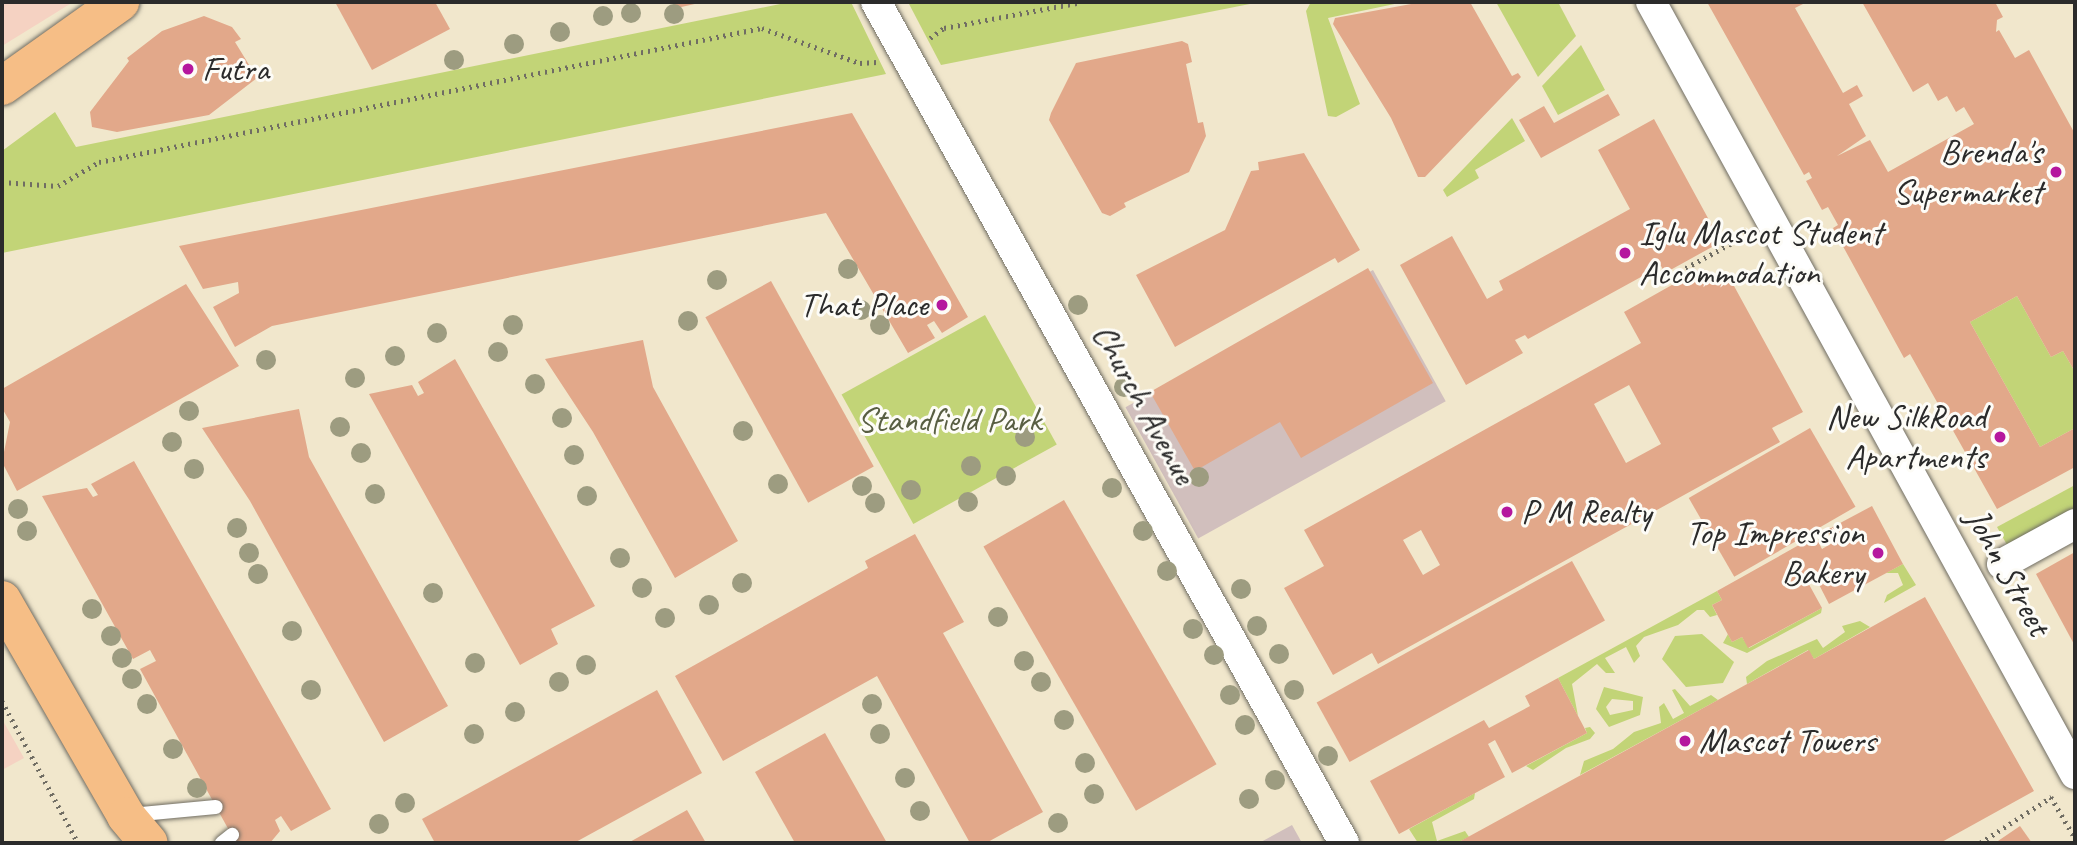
<!DOCTYPE html>
<html>
<head>
<meta charset="utf-8">
<style>
	body { margin:0 }
	#map { position:relative; width:2077px; height:845px; overflow:hidden; background:#f1e7cc; font-family:Caveat,sans-serif }
	div>[style] { position:absolute }
	[style*='--x'] { left:calc(var(--x)*1px); top:calc(var(--y)*1px); width:calc(var(--w)*1px); rotate:calc(var(--a)*1deg) }
	.built>* { inset:0; background:#f5d2c2 }
	.industrial>* { inset:0; background:#d1bfbd; transform-origin:0 0 }
	.green>* { inset:0; background:#c2d477; transform-origin:0 0 }
	.building>* { inset:0; background:#e2a88a; transform-origin:0 0 }
	.path>* { height:4.5px; margin-top:-2.25px; transform-origin:0; background:repeating-linear-gradient(90deg,#706d63 0 2px,transparent 0 7px) }
	.roads { filter:drop-shadow(0 0 2px #706d63) drop-shadow(0 0 2px #706d63) }
	.lane>* { height:14px; margin:-7px; padding:0 7px; transform-origin:7px; border-radius:7px; background:#fff }
	.street>* { height:30px; margin:-15px; padding:0 15px; transform-origin:15px; border-radius:15px; background:#fff }
	.primary>* { height:38px; margin:-19px; padding:0 19px; transform-origin:19px; border-radius:19px; background:#f6be86 }
	.trees>* { width:20px; height:20px; margin:-10px; border-radius:50%; background:#9d9c80 }
	.dots>* { width:19px; height:19px; translate:-50% -50%; box-sizing:border-box; border:4px solid #fdfcf7; border-radius:50% }
	span { translate:-50% -50%; white-space:nowrap; text-align:center; line-height:1.15; -webkit-text-stroke:6px #fdfcf7; paint-order:stroke }
	.poi-label { font-size:35px; color:#2b2b2b }
	.left { translate:0 -50%; text-align:left }
	.right { translate:-100% -50%; text-align:right }
	.street-label { font-size:35px; color:#2b2b2b }
	.park-label { font-size:35px; color:#585e42 }
	.frame { position:absolute; inset:0; border:4px solid #2b2b2b; pointer-events:none }
</style>
</head>
<body>
<div id="map">
	<div class="built">
		<div style="clip-path:polygon(2px 2px,69px 2px,70px 4px,2px 46px)"></div>
		<div style="clip-path:polygon(2px 719px,24px 758px,2px 770px)"></div>
	</div>
	<div class="industrial">
		<div style="left:1373px;top:270px;width:150px;height:283px;rotate:61deg"></div>
		<div style="clip-path:polygon(1292px 825px,1302px 843px,1259px 843px)"></div>
	</div>
	<div class="green">
		<div style="clip-path:polygon(790px 2px,851px 2px,886px 74px,2px 253px,2px 151px,55px 112px,76px 147px)"></div>
		<div style="clip-path:polygon(908px 2px,1260px 2px,941px 65px)"></div>
		<div style="clip-path:polygon(1311px 2px,1404px 2px,1328px 18px,1360px 104px,1336px 117px,1328px 116px,1306px 11px)"></div>
		<div style="clip-path:polygon(1496px 2px,1558px 2px,1576px 36px,1538px 77px)"></div>
		<div style="clip-path:polygon(1581px 45px,1605px 90px,1558px 115px,1542px 86px)"></div>
		<div style="clip-path:polygon(1512px 118px,1525px 141px,1475px 170px,1479px 178px,1447px 197px,1443px 190px)"></div>
		<div style="clip-path:polygon(2017px 296px,2051px 357px,2063px 351px,2075px 372px,2075px 428px,2040px 447px,1970px 322px)"></div>
		<div style="left:985px;top:315px;width:148px;height:164px;rotate:61deg"></div>
		<div style="clip-path:polygon(2075px 485px,2075px 539px,2020px 568px,1997px 527px)"></div>
		<div style="clip-path:polygon(1903px 564px,1916px 585px,1884px 603px,1887px 595px,1903px 585px,1898px 573px,1886px 573px)"></div>
		<div style="clip-path:polygon(1717px 591px,1722px 600px,1712px 605px,1717px 615px,1710px 617px,1704px 610px,1697px 610px,1678px 625px,1644px 637px,1636px 646px,1640px 656px,1634px 663px,1626px 647px,1605px 658px,1615px 673px,1606px 673px,1597px 664px,1572px 684px,1578px 716px,1558px 678px)"></div>
		<div style="clip-path:polygon(1822px 608px,1821px 613px,1747px 653px,1723px 643px,1728px 634px,1732px 642px,1742px 637px,1749px 648px)"></div>
		<div style="clip-path:polygon(1860px 621px,1870px 627px,1814px 659px,1808px 650px,1747px 684px,1746px 677px,1767px 661px,1817px 639px,1823px 648px,1845px 632px,1842px 626px)"></div>
		<div style="clip-path:polygon(1702px 634px,1734px 662px,1723px 683px,1686px 687px,1662px 659px,1675px 636px)"></div>
		<div style="clip-path:polygon(evenodd,1604px 687px,1643px 697px,1640px 715px,1609px 727px,1596px 709px,1604px 687px,1612px 699px,1633px 701px,1633px 710px,1610px 715px,1606px 707px,1612px 699px)"></div>
		<div style="clip-path:polygon(1675px 689px,1690px 706px,1711px 695px,1718px 700px,1580px 775px,1584px 761px,1613px 749px,1634px 732px,1661px 723px,1659px 707px,1664px 703px,1673px 719px,1684px 713px,1672px 690px)"></div>
		<div style="clip-path:polygon(1590px 727px,1595px 733px,1590px 739px,1566px 748px,1533px 770px,1526px 766px,1587px 733px,1585px 728px)"></div>
		<div style="clip-path:polygon(1475px 793px,1474px 799px,1432px 822px,1437px 841px,1465px 831px,1469px 837px,1457px 843px,1418px 843px,1409px 829px)"></div>
	</div>
	<div class="building">
		<div style="clip-path:polygon(335px 2px,435px 2px,450px 29px,372px 70px)"></div>
		<div style="clip-path:polygon(673px 2px,699px 2px,699px 3px,677px 8px)"></div>
		<div style="clip-path:polygon(1422px 2px,1470px 2px,1512px 76px,1518px 73px,1521px 77px,1425px 177px,1418px 177px,1391px 118px,1333px 24px,1335px 18px)"></div>
		<div style="clip-path:polygon(1707px 2px,1807px 2px,1795px 8px,1843px 93px,1857px 85px,1863px 96px,1849px 104px,1866px 136px,1837px 156px,1870px 140px,1888px 172px,1974px 124px,1964px 107px,1956px 112px,1947px 96px,1938px 101px,1928px 83px,1913px 92px,1862px 2px,1995px 2px,2003px 17px,1997px 20px,1996px 32px,1999px 30px,2015px 58px,2029px 50px,2075px 134px,2075px 372px,2063px 351px,2051px 357px,2017px 296px,1970px 322px,2040px 447px,2075px 428px,2075px 467px,1997px 509px,1910px 354px,1904px 358px,1833px 228px,1838px 225px,1828px 207px,1822px 210px,1806px 181px,1812px 178px,1809px 172px,1804px 175px)"></div>
		<div style="clip-path:polygon(204px 16px,232px 27px,241px 39px,235px 42px,257px 78px,209px 115px,117px 132px,92px 127px,90px 112px,129px 61px,127px 58px,162px 31px)"></div>
		<div style="clip-path:polygon(1182px 41px,1188px 44px,1192px 62px,1186px 64px,1198px 123px,1203px 122px,1206px 136px,1189px 172px,1124px 203px,1126px 207px,1110px 216px,1102px 213px,1049px 120px,1051px 113px,1076px 63px)"></div>
		<div style="clip-path:polygon(1608px 94px,1620px 115px,1541px 158px,1519px 120px,1544px 106px,1554px 123px)"></div>
		<div style="clip-path:polygon(852px 113px,968px 317px,942px 333px,934px 321px,927px 325px,935px 338px,908px 353px,826px 213px,272px 326px,235px 347px,213px 307px,239px 293px,238px 282px,203px 289px,179px 246px)"></div>
		<div style="clip-path:polygon(1654px 119px,1721px 242px,1665px 273px,1661px 266px,1528px 339px,1525px 335px,1515px 340px,1523px 353px,1466px 385px,1400px 265px,1452px 236px,1487px 299px,1503px 290px,1499px 281px,1630px 209px,1598px 150px)"></div>
		<div style="clip-path:polygon(1304px 153px,1360px 250px,1338px 263px,1335px 258px,1175px 347px,1136px 275px,1225px 230px,1251px 171px,1259px 170px,1258px 162px)"></div>
		<div style="clip-path:polygon(1368px 268px,1433px 383px,1301px 458px,1280px 422px,1195px 471px,1150px 392px)"></div>
		<div style="clip-path:polygon(evenodd,1702px 268px,1710px 284px,1728px 275px,1803px 412px,1772px 428px,1780px 442px,1378px 664px,1372px 653px,1333px 675px,1284px 588px,1324px 566px,1304px 530px,1641px 343px,1624px 312px,1702px 268px,1629px 385px,1661px 444px,1626px 463px,1594px 404px,1629px 385px,1702px 268px,1421px 530px,1440px 565px,1423px 575px,1403px 540px,1421px 530px)"></div>
		<div style="left:771px;top:281px;width:212px;height:75px;rotate:61deg"></div>
		<div style="clip-path:polygon(186px 284px,239px 366px,17px 491px,2px 462px,10px 422px,2px 408px,2px 389px)"></div>
		<div style="clip-path:polygon(643px 340px,653px 387px,738px 541px,675px 578px,593px 432px,545px 359px)"></div>
		<div style="clip-path:polygon(455px 359px,595px 606px,551px 629px,558px 644px,520px 665px,369px 394px,412px 385px,418px 396px,424px 393px,418px 382px)"></div>
		<div style="clip-path:polygon(299px 409px,309px 457px,448px 706px,384px 742px,250px 501px,202px 428px)"></div>
		<div style="left:1810px;top:428px;width:91px;height:140px;rotate:60deg"></div>
		<div style="clip-path:polygon(134px 461px,331px 809px,291px 831px,281px 816px,275px 820px,280px 831px,270px 843px,236px 843px,140px 669px,156px 661px,150px 650px,133px 659px,42px 496px,87px 488px,93px 497px,98px 495px,91px 484px)"></div>
		<div style="left:1064px;top:500px;width:305px;height:93px;rotate:60deg"></div>
		<div style="clip-path:polygon(1872px 506px,1903px 564px,1829px 604px,1814px 575px,1806px 579px,1822px 608px,1748px 648px,1742px 637px,1732px 642px,1712px 605px,1722px 600px,1717px 591px,1815px 536px,1822px 549px,1834px 542px,1827px 530px)"></div>
		<div style="clip-path:polygon(915px 534px,964px 622px,943px 633px,1043px 812px,986px 843px,970px 843px,877px 676px,723px 761px,675px 676px,868px 568px,865px 561px)"></div>
		<div style="clip-path:polygon(2075px 552px,2075px 646px,2036px 574px)"></div>
		<div style="left:1572px;top:561px;width:68px;height:292px;rotate:61deg"></div>
		<div style="clip-path:polygon(1925px 597px,2034px 791px,1940px 843px,1457px 843px,1809px 650px,1814px 659px)"></div>
		<div style="clip-path:polygon(1558px 678px,1587px 733px,1512px 773px,1495px 740px,1488px 744px,1505px 777px,1399px 834px,1370px 781px,1484px 720px,1489px 728px,1530px 706px,1525px 696px)"></div>
		<div style="clip-path:polygon(657px 690px,702px 773px,574px 843px,435px 843px,422px 819px)"></div>
		<div style="clip-path:polygon(825px 733px,887px 843px,795px 843px,755px 772px)"></div>
		<div style="clip-path:polygon(687px 810px,706px 843px,628px 843px)"></div>
		<div style="clip-path:polygon(2020px 826px,2032px 843px,1995px 843px)"></div>
	</div>
	<div class="path">
		<div style="--x:930;--y:38;--w:17;--a:-36"></div>
		<div style="--x:944;--y:28;--w:139;--a:-10.7"></div>
		<div style="--x:2;--y:182;--w:56;--a:4.1"></div>
		<div style="--x:58;--y:186;--w:48;--a:-30.3"></div>
		<div style="--x:99;--y:162;--w:676;--a:-11.43"></div>
		<div style="--x:762;--y:28;--w:104;--a:19.7"></div>
		<div style="--x:860;--y:63;--w:17;--a:-3"></div>
		<div style="--x:1667;--y:278;--w:91;--a:-28.3"></div>
		<div style="--x:2;--y:701;--w:161;--a:61.8"></div>
		<div style="--x:1980;--y:843;--w:85;--a:-32.9"></div>
		<div style="--x:2051;--y:797;--w:48;--a:59.7"></div>
	</div>
	<div class="roads">
		<div class="lane">
			<div style="--x:131;--y:815;--w:85;--a:-5.4"></div>
			<div style="--x:222;--y:843;--w:13;--a:-39"></div>
		</div>
		<div class="street">
			<div style="--x:876;--y:2;--w:962;--a:60.9"></div>
			<div style="--x:1651;--y:2;--w:881;--a:61.22"></div>
			<div style="--x:2002;--y:564;--w:83;--a:-28.7"></div>
		</div>
		<div class="primary">
			<div style="--x:2;--y:86;--w:145;--a:-35.4"></div>
			<div style="--x:2;--y:600;--w:249;--a:60.1"></div>
			<div style="--x:126;--y:816;--w:35;--a:50"></div>
		</div>
	</div>
	<div class="trees">
		<div style="left:631px;top:13px"></div>
		<div style="left:674px;top:14px"></div>
		<div style="left:603px;top:16px"></div>
		<div style="left:560px;top:32px"></div>
		<div style="left:514px;top:44px"></div>
		<div style="left:454px;top:60px"></div>
		<div style="left:848px;top:269px"></div>
		<div style="left:717px;top:280px"></div>
		<div style="left:1078px;top:305px"></div>
		<div style="left:861px;top:310px"></div>
		<div style="left:688px;top:321px"></div>
		<div style="left:513px;top:325px"></div>
		<div style="left:880px;top:325px"></div>
		<div style="left:437px;top:333px"></div>
		<div style="left:498px;top:352px"></div>
		<div style="left:395px;top:356px"></div>
		<div style="left:266px;top:360px"></div>
		<div style="left:355px;top:378px"></div>
		<div style="left:535px;top:384px"></div>
		<div style="left:1124px;top:387px"></div>
		<div style="left:189px;top:411px"></div>
		<div style="left:562px;top:418px"></div>
		<div style="left:340px;top:427px"></div>
		<div style="left:743px;top:431px"></div>
		<div style="left:1025px;top:437px"></div>
		<div style="left:172px;top:442px"></div>
		<div style="left:361px;top:453px"></div>
		<div style="left:574px;top:455px"></div>
		<div style="left:971px;top:466px"></div>
		<div style="left:194px;top:469px"></div>
		<div style="left:1006px;top:476px"></div>
		<div style="left:1199px;top:477px"></div>
		<div style="left:778px;top:484px"></div>
		<div style="left:862px;top:486px"></div>
		<div style="left:1112px;top:488px"></div>
		<div style="left:911px;top:490px"></div>
		<div style="left:375px;top:494px"></div>
		<div style="left:587px;top:496px"></div>
		<div style="left:968px;top:502px"></div>
		<div style="left:875px;top:503px"></div>
		<div style="left:18px;top:509px"></div>
		<div style="left:237px;top:528px"></div>
		<div style="left:27px;top:531px"></div>
		<div style="left:1143px;top:531px"></div>
		<div style="left:249px;top:553px"></div>
		<div style="left:620px;top:558px"></div>
		<div style="left:1167px;top:571px"></div>
		<div style="left:258px;top:574px"></div>
		<div style="left:742px;top:583px"></div>
		<div style="left:642px;top:588px"></div>
		<div style="left:1241px;top:589px"></div>
		<div style="left:433px;top:593px"></div>
		<div style="left:709px;top:605px"></div>
		<div style="left:92px;top:609px"></div>
		<div style="left:998px;top:617px"></div>
		<div style="left:665px;top:618px"></div>
		<div style="left:1257px;top:626px"></div>
		<div style="left:1193px;top:629px"></div>
		<div style="left:292px;top:631px"></div>
		<div style="left:111px;top:636px"></div>
		<div style="left:1279px;top:654px"></div>
		<div style="left:1214px;top:655px"></div>
		<div style="left:122px;top:658px"></div>
		<div style="left:1024px;top:661px"></div>
		<div style="left:475px;top:663px"></div>
		<div style="left:586px;top:665px"></div>
		<div style="left:132px;top:679px"></div>
		<div style="left:559px;top:682px"></div>
		<div style="left:1041px;top:682px"></div>
		<div style="left:311px;top:690px"></div>
		<div style="left:1294px;top:690px"></div>
		<div style="left:1230px;top:695px"></div>
		<div style="left:147px;top:704px"></div>
		<div style="left:872px;top:704px"></div>
		<div style="left:515px;top:712px"></div>
		<div style="left:1064px;top:720px"></div>
		<div style="left:1245px;top:725px"></div>
		<div style="left:474px;top:734px"></div>
		<div style="left:880px;top:734px"></div>
		<div style="left:173px;top:749px"></div>
		<div style="left:1328px;top:756px"></div>
		<div style="left:1085px;top:763px"></div>
		<div style="left:905px;top:778px"></div>
		<div style="left:1275px;top:780px"></div>
		<div style="left:197px;top:788px"></div>
		<div style="left:1094px;top:794px"></div>
		<div style="left:1249px;top:799px"></div>
		<div style="left:405px;top:803px"></div>
		<div style="left:920px;top:811px"></div>
		<div style="left:1058px;top:823px"></div>
		<div style="left:379px;top:824px"></div>
	</div>
	<div class="dots">
		<div style="left:188px;top:69px;background:#b5179e"></div>
		<div style="left:2056px;top:172px;background:#b5179e"></div>
		<div style="left:1625px;top:253px;background:#b5179e"></div>
		<div style="left:942px;top:305px;background:#b5179e"></div>
		<div style="left:2000px;top:437px;background:#b5179e"></div>
		<div style="left:1507px;top:512px;background:#b5179e"></div>
		<div style="left:1878px;top:553px;background:#b5179e"></div>
		<div style="left:1685px;top:741px;background:#b5179e"></div>
	</div>
	<div class="poi-label">
		<span class="left" style="left:202px;top:69px">Futra</span>
		<span class="right" style="left:2042px;top:172px">Brenda's<br>Supermarket</span>
		<span class="left" style="left:1639px;top:253px">Iglu Mascot Student<br>Accommodation</span>
		<span class="right" style="left:928px;top:305px">That Place</span>
		<span class="right" style="left:1986px;top:437px">New SilkRoad<br>Apartments</span>
		<span class="left" style="left:1521px;top:512px">P M Realty</span>
		<span class="right" style="left:1864px;top:553px">Top Impression<br>Bakery</span>
		<span class="left" style="left:1699px;top:741px">Mascot Towers</span>
	</div>
	<div class="street-label">
		<span style="left:1144px;top:404px;rotate:61deg">Church Avenue</span>
		<span style="left:2008px;top:572px;rotate:61deg">John Street</span>
	</div>
	<div class="park-label">
		<span style="left:949px;top:420px">Standfield Park</span>
	</div>
	<div class="frame"></div>
</div>
</body>
</html>
